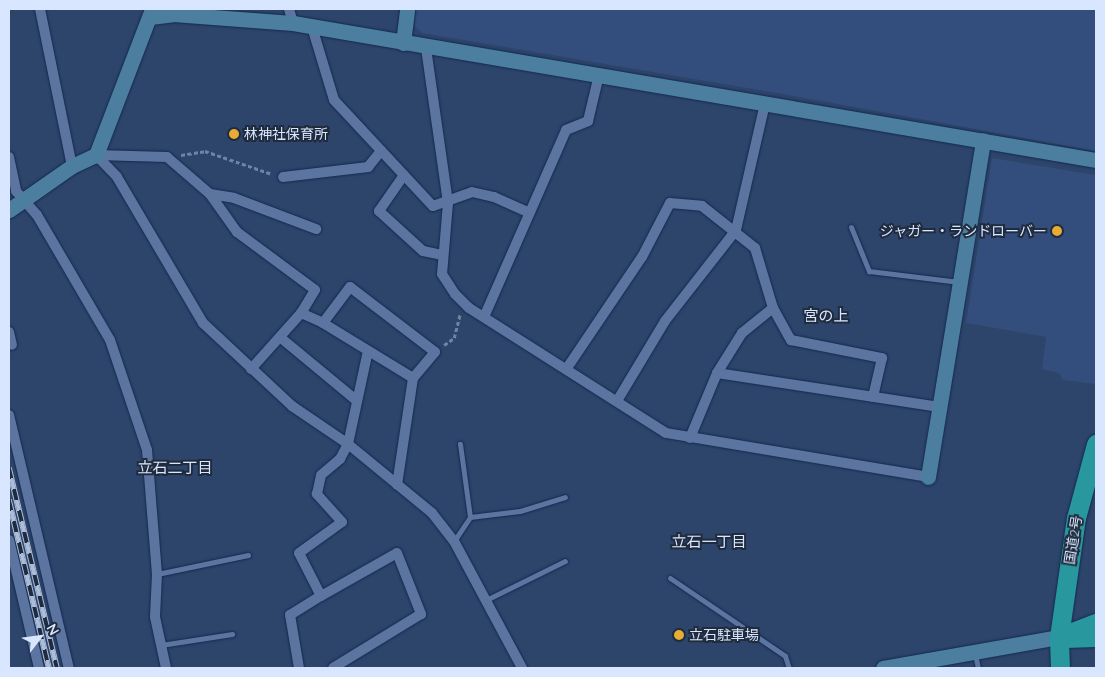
<!DOCTYPE html>
<html>
<head>
<meta charset="utf-8">
<style>
	body { margin:0 }
	#map { position:relative; width:1105px; height:677px; overflow:hidden; background:#2d446b; font-family:Quicksand,"Noto Sans JP",sans-serif }
	div>[style] { position:absolute }
	[style*='--x'] { left:calc(var(--x)*1px); top:calc(var(--y)*1px); width:calc(var(--w)*1px); rotate:calc(var(--a)*1deg) }
	.built>* { inset:0; background:#334e7c }
	.path>* { height:2.5px; margin-top:-1.25px; transform-origin:0; background:repeating-linear-gradient(90deg,#7083a5 0 4px,transparent 0 6.5px) }
	.roads { filter:drop-shadow(0 0 1px #14294e) drop-shadow(0 0 1px #14294e) }
	.lane>* { height:5px; margin:-2.5px; padding:0 2.5px; transform-origin:2.5px; border-radius:2.5px; background:#5c75a0 }
	.street>* { height:10px; margin:-5px; padding:0 5px; transform-origin:5px; border-radius:5px; background:#5c75a0 }
	.secondary>* { height:15px; margin:-7.5px; padding:0 7.5px; transform-origin:7.5px; border-radius:7.5px; background:#4c7f9f }
	.highway>* { height:19px; margin:-9.5px; padding:0 9.5px; transform-origin:9.5px; border-radius:9.5px; background:#28979e }
	.rail>* { height:5.5px; margin-top:-2.75px; transform-origin:0; background:repeating-linear-gradient(90deg,#202b3d 0 11px,#acbdd9 0 22px); box-sizing:border-box; border-block:1px solid #acbdd9 }
	.dots>* { width:14px; height:14px; translate:-50% -50%; box-sizing:border-box; border:2px solid #202b3d; border-radius:50% }
	span { translate:-50% -50%; white-space:nowrap; text-align:center; line-height:1.15; -webkit-text-stroke:4px #202b3d; paint-order:stroke }
	.poi-label { font-size:14px; color:#d8e6ff }
	.left { translate:0 -50%; text-align:left }
	.right { translate:-100% -50%; text-align:right }
	.street-label { font-size:14px; color:#d8e6ff }
	.neighbourhood-label { font-size:15px; color:#d8e6ff }
	.frame { position:absolute; inset:0; border:10px solid #d8e6ff; pointer-events:none }
	.north { position:absolute; left:15px; top:612px; width:50px; height:50px; -webkit-text-stroke:4px #202b3d; paint-order:stroke; rotate:60deg; font-size:14px; font-weight:700; line-height:20px; text-align:center; color:#d8e6ff }
	.north::after { content:''; display:block; margin:auto; width:18px; height:22px; background:#d8e6ff; clip-path:polygon(50% 0,100% 100%,50% 72%,0 100%) }
</style>
</head>
<body>
<div id="map">
	<div class="built">
		<div style="clip-path:polygon(416px 9px,1096px 9px,1096px 151px,766px 91px,422px 33px,414px 25px)"></div>
		<div style="clip-path:polygon(992px 158px,1096px 175px,1096px 383px,1094px 384px,1063px 380px,1059px 373px,1042px 369px,1046px 337px,966px 323px)"></div>
	</div>
	<div class="path">
		<div style="--x:181;--y:155;--w:24;--a:-9"></div>
		<div style="--x:205;--y:151;--w:71;--a:18.9"></div>
		<div style="--x:444;--y:345;--w:12;--a:-35"></div>
		<div style="--x:454;--y:338;--w:25;--a:-76"></div>
	</div>
	<div class="roads">
		<div class="lane">
			<div style="--x:851;--y:227;--w:48;--a:67.8"></div>
			<div style="--x:869;--y:271;--w:91;--a:7"></div>
			<div style="--x:470;--y:517;--w:50;--a:-6.8"></div>
			<div style="--x:520;--y:511;--w:47;--a:-17.3"></div>
			<div style="--x:454;--y:541;--w:29;--a:-56"></div>
			<div style="--x:470;--y:517;--w:74;--a:-97.8"></div>
			<div style="--x:157;--y:574;--w:93;--a:-11.8"></div>
			<div style="--x:670;--y:578;--w:139;--a:34.1"></div>
			<div style="--x:785;--y:656;--w:13;--a:72"></div>
			<div style="--x:486;--y:600;--w:88;--a:-26.3"></div>
			<div style="--x:161;--y:645;--w:72;--a:-8.8"></div>
			<div style="--x:975;--y:654;--w:14;--a:78"></div>
		</div>
		<div class="street">
			<div style="--x:40;--y:9;--w:160;--a:78.5"></div>
			<div style="--x:289;--y:9;--w:15;--a:74"></div>
			<div style="--x:312;--y:27;--w:76;--a:73.2"></div>
			<div style="--x:334;--y:100;--w:145;--a:47"></div>
			<div style="--x:433;--y:206;--w:41;--a:-19.7"></div>
			<div style="--x:472;--y:192;--w:23;--a:13"></div>
			<div style="--x:494;--y:197;--w:39;--a:24"></div>
			<div style="--x:426;--y:48;--w:157;--a:81.9"></div>
			<div style="--x:448;--y:203;--w:71;--a:94.8"></div>
			<div style="--x:442;--y:274;--w:24;--a:57"></div>
			<div style="--x:455;--y:294;--w:20;--a:45"></div>
			<div style="--x:469;--y:308;--w:233;--a:32.4"></div>
			<div style="--x:666;--y:433;--w:266;--a:9.5"></div>
			<div style="--x:96;--y:155;--w:30;--a:46"></div>
			<div style="--x:117;--y:177;--w:169;--a:59.5"></div>
			<div style="--x:203;--y:323;--w:122;--a:43"></div>
			<div style="--x:292;--y:406;--w:68;--a:34.2"></div>
			<div style="--x:348;--y:444;--w:109;--a:39.4"></div>
			<div style="--x:432;--y:513;--w:36;--a:52"></div>
			<div style="--x:454;--y:541;--w:144;--a:61.8"></div>
			<div style="--x:96;--y:155;--w:71;--a:1.6"></div>
			<div style="--x:167;--y:157;--w:57;--a:40.7"></div>
			<div style="--x:210;--y:194;--w:24;--a:9"></div>
			<div style="--x:234;--y:198;--w:88;--a:20.7"></div>
			<div style="--x:9;--y:157;--w:35;--a:78"></div>
			<div style="--x:16;--y:191;--w:32;--a:49"></div>
			<div style="--x:37;--y:215;--w:145;--a:59.7"></div>
			<div style="--x:110;--y:340;--w:116;--a:71.4"></div>
			<div style="--x:147;--y:450;--w:124;--a:85.4"></div>
			<div style="--x:157;--y:574;--w:43;--a:92.7"></div>
			<div style="--x:155;--y:617;--w:52;--a:77.8"></div>
			<div style="--x:404;--y:175;--w:44;--a:124.8"></div>
			<div style="--x:379;--y:211;--w:59;--a:42.3"></div>
			<div style="--x:423;--y:251;--w:19;--a:12"></div>
			<div style="--x:283;--y:177;--w:86;--a:-6.7"></div>
			<div style="--x:368;--y:167;--w:21;--a:-51"></div>
			<div style="--x:210;--y:194;--w:47;--a:54.6"></div>
			<div style="--x:237;--y:232;--w:97;--a:36.6"></div>
			<div style="--x:315;--y:290;--w:27;--a:121"></div>
			<div style="--x:484;--y:317;--w:204;--a:-66.3"></div>
			<div style="--x:566;--y:130;--w:24;--a:-22"></div>
			<div style="--x:588;--y:121;--w:47;--a:-76.6"></div>
			<div style="--x:323;--y:323;--w:45;--a:-53.1"></div>
			<div style="--x:350;--y:287;--w:107;--a:37.4"></div>
			<div style="--x:435;--y:352;--w:34;--a:130"></div>
			<div style="--x:9;--y:332;--w:13;--a:77"></div>
			<div style="--x:281;--y:338;--w:97;--a:39.6"></div>
			<div style="--x:567;--y:368;--w:134;--a:-56"></div>
			<div style="--x:642;--y:257;--w:61;--a:-62.6"></div>
			<div style="--x:670;--y:203;--w:32;--a:5"></div>
			<div style="--x:702;--y:206;--w:68;--a:38.4"></div>
			<div style="--x:755;--y:248;--w:63;--a:73.3"></div>
			<div style="--x:773;--y:308;--w:37;--a:61"></div>
			<div style="--x:791;--y:340;--w:93;--a:11.2"></div>
			<div style="--x:882;--y:358;--w:40;--a:103"></div>
			<div style="--x:251;--y:369;--w:75;--a:-48.2"></div>
			<div style="--x:301;--y:313;--w:24;--a:24"></div>
			<div style="--x:323;--y:323;--w:105;--a:31.4"></div>
			<div style="--x:413;--y:378;--w:108;--a:98.5"></div>
			<div style="--x:717;--y:373;--w:225;--a:8.7"></div>
			<div style="--x:617;--y:401;--w:93;--a:-59"></div>
			<div style="--x:665;--y:321;--w:115;--a:-52"></div>
			<div style="--x:736;--y:230;--w:130;--a:-77.1"></div>
			<div style="--x:9;--y:415;--w:260;--a:76.7"></div>
			<div style="--x:690;--y:438;--w:70;--a:-67.4"></div>
			<div style="--x:717;--y:373;--w:47;--a:-58"></div>
			<div style="--x:742;--y:333;--w:40;--a:-39"></div>
			<div style="--x:9;--y:540;--w:131;--a:76.8"></div>
			<div style="--x:321;--y:596;--w:87;--a:-29.5"></div>
			<div style="--x:397;--y:553;--w:66;--a:68.5"></div>
			<div style="--x:421;--y:614;--w:103;--a:148.5"></div>
			<div style="--x:299;--y:668;--w:54;--a:-99.6"></div>
			<div style="--x:290;--y:615;--w:36;--a:-32"></div>
			<div style="--x:321;--y:596;--w:48;--a:-117.1"></div>
			<div style="--x:299;--y:553;--w:53;--a:-35.8"></div>
			<div style="--x:342;--y:522;--w:38;--a:-132"></div>
			<div style="--x:317;--y:494;--w:19;--a:-78"></div>
			<div style="--x:321;--y:475;--w:25;--a:-40"></div>
			<div style="--x:340;--y:459;--w:17;--a:-62"></div>
			<div style="--x:348;--y:444;--w:95;--a:-77.9"></div>
		</div>
		<div class="secondary">
			<div style="--x:150;--y:17;--w:23;--a:-7"></div>
			<div style="--x:173;--y:14;--w:120;--a:4.3"></div>
			<div style="--x:293;--y:23;--w:815;--a:9.68"></div>
			<div style="--x:403;--y:43;--w:34;--a:-83"></div>
			<div style="--x:9;--y:210;--w:77;--a:-34.9"></div>
			<div style="--x:72;--y:166;--w:26;--a:-25"></div>
			<div style="--x:96;--y:155;--w:156;--a:-69"></div>
			<div style="--x:928;--y:477;--w:341;--a:-80.7"></div>
			<div style="--x:883;--y:668;--w:179;--a:-10"></div>
		</div>
		<div class="highway">
			<div style="--x:1059;--y:637;--w:40;--a:-21"></div>
			<div style="--x:1065;--y:638;--w:31;--a:-2"></div>
			<div style="--x:1060;--y:668;--w:31;--a:-92"></div>
			<div style="--x:1059;--y:637;--w:120;--a:-81.9"></div>
			<div style="--x:1076;--y:518;--w:77;--a:-74.9"></div>
		</div>
	</div>
	<div class="rail">
		<div style="--x:9;--y:468;--w:206;--a:76.5"></div>
		<div style="--x:9;--y:500;--w:173;--a:76.6"></div>
	</div>
	<div class="dots">
		<div style="left:234px;top:134px;background:#e6ac36"></div>
		<div style="left:1057px;top:231px;background:#e6ac36"></div>
		<div style="left:679px;top:635px;background:#e6ac36"></div>
	</div>
	<div class="poi-label">
		<span class="left" style="left:244px;top:134px">林神社保育所</span>
		<span class="right" style="left:1047px;top:231px">ジャガー・ランドローバー</span>
		<span class="left" style="left:689px;top:635px">立石駐車場</span>
	</div>
	<div class="street-label">
		<span style="left:1073px;top:540px;rotate:-81deg">国道2号</span>
	</div>
	<div class="neighbourhood-label">
		<span style="left:826px;top:316px">宮の上</span>
		<span style="left:175px;top:468px">立石二丁目</span>
		<span style="left:709px;top:542px">立石一丁目</span>
	</div>
	<div class="frame"></div>
	<div class="north">N</div>
</div>
</body>
</html>
